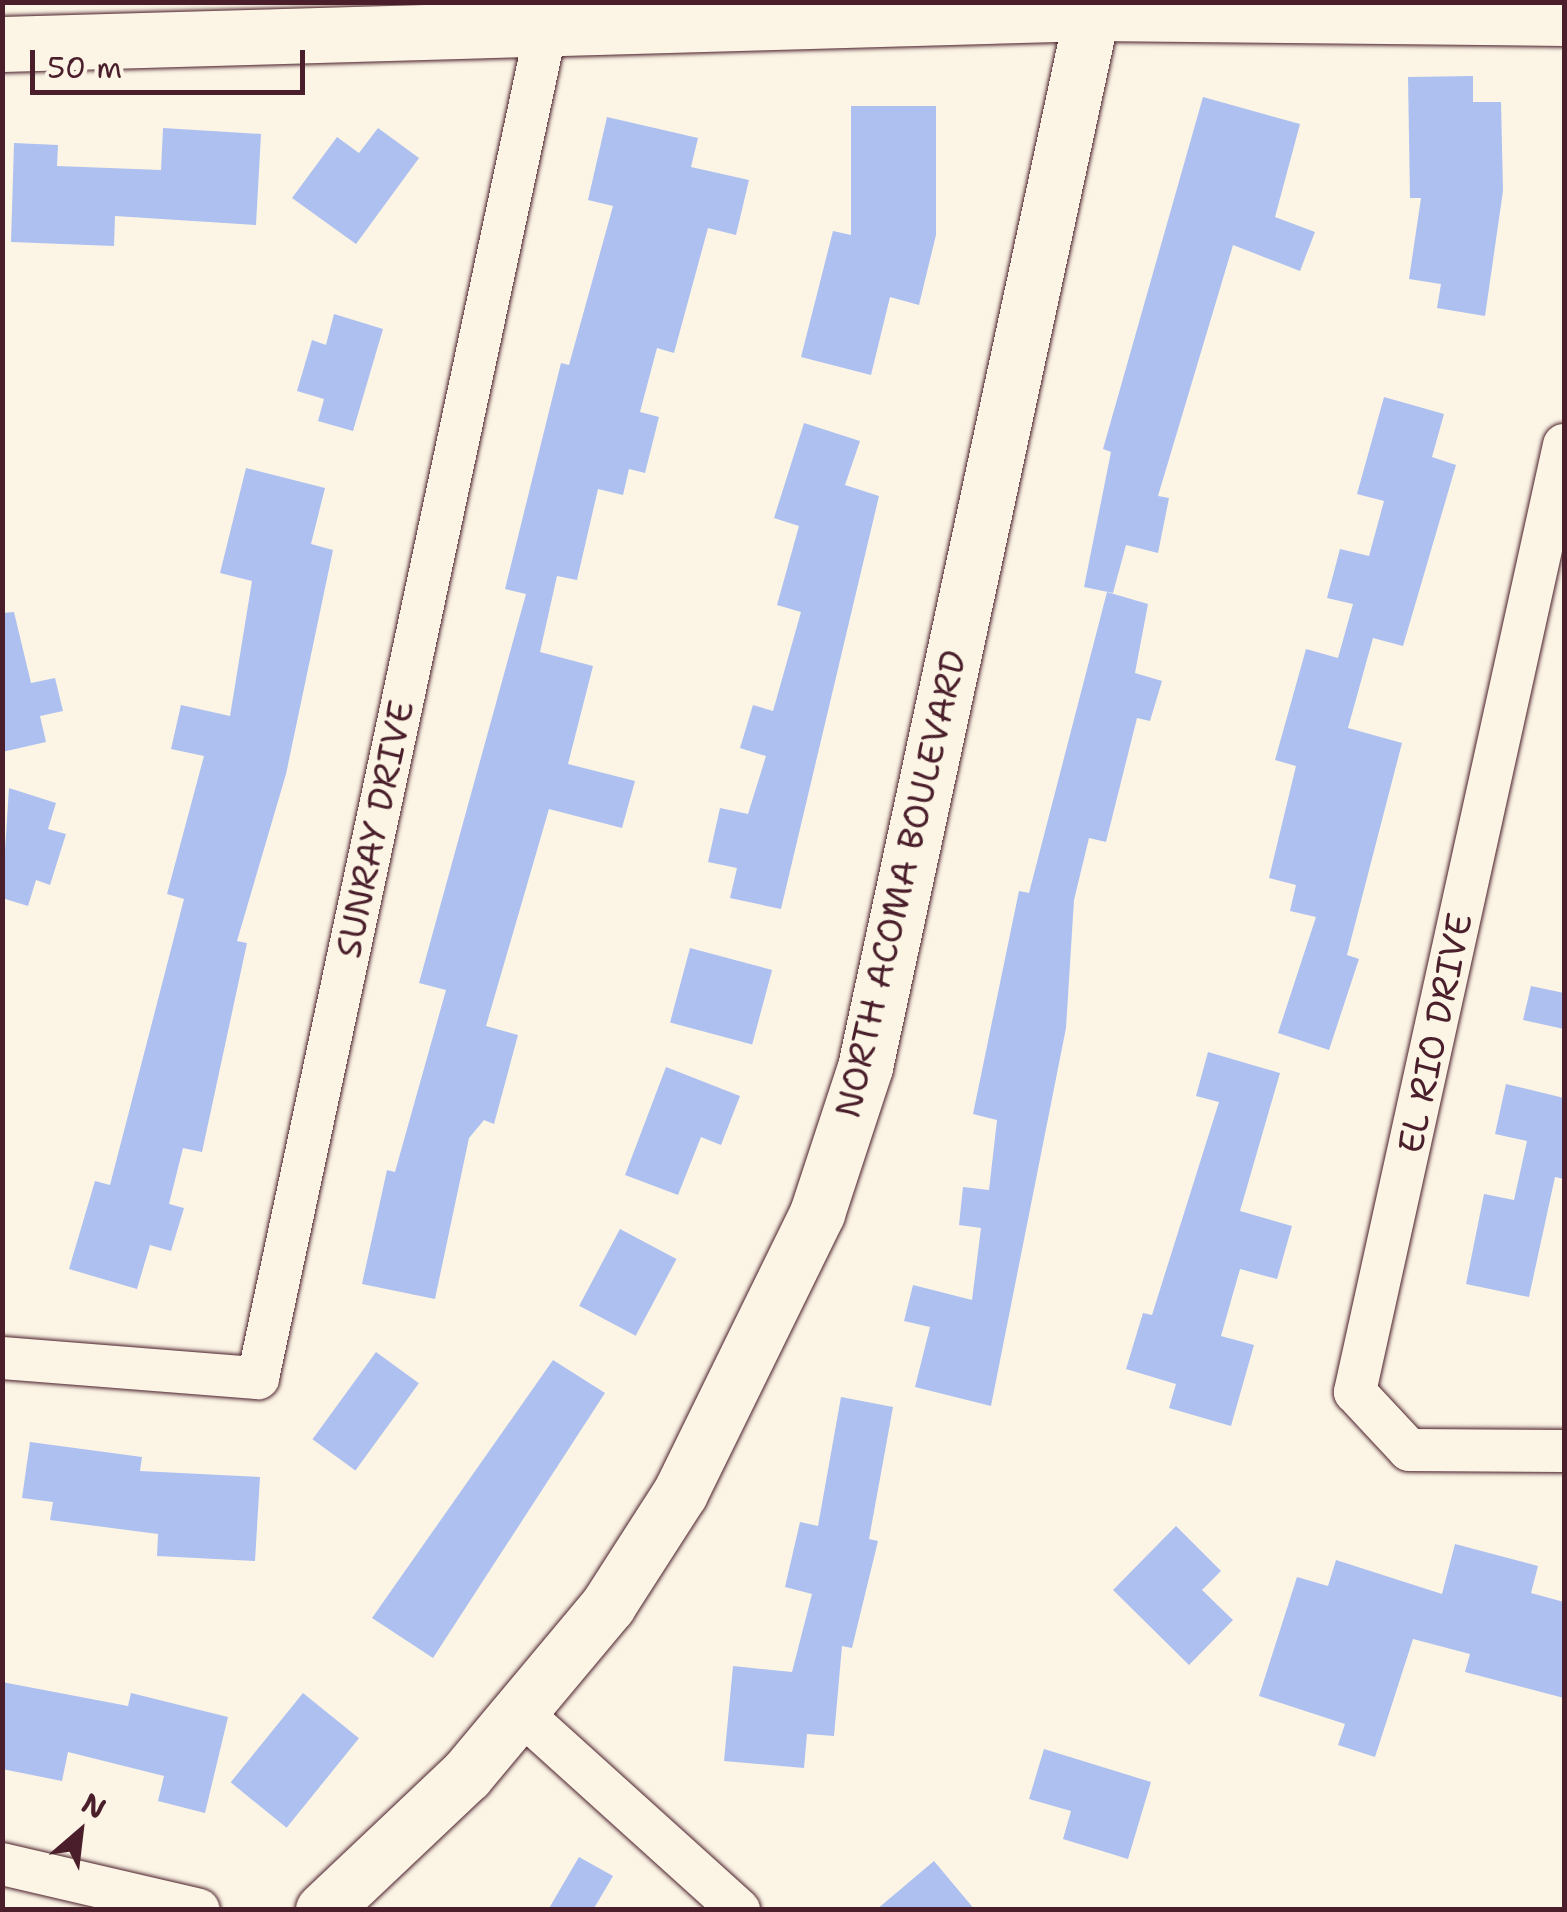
<!DOCTYPE html>
<html>
<head>
<meta charset="utf-8">
<style>
	body { margin:0 }
	#map { position:relative; width:1567px; height:1912px; overflow:hidden; background:#fcf5e5; font-family:"Shantell Sans",sans-serif }
	div>[style] { position:absolute }
	[style*='--x'] { left:calc(var(--x)*1px); top:calc(var(--y)*1px); width:calc(var(--w)*1px); rotate:calc(var(--a)*1deg) }
	.building>* { inset:0; background:#adc0f0; transform-origin:0 0 }
	.roads { filter:drop-shadow(0 0 2px #4a1f2b) drop-shadow(0 0 2px #4a1f2b) }
	.street>* { height:42px; margin:-21px; padding:0 21px; transform-origin:21px; border-radius:21px; background:#fcf5e5 }
	.secondary>* { height:55px; margin:-27.5px; padding:0 27.5px; transform-origin:27.5px; border-radius:27.5px; background:#fcf5e5 }
	span { translate:-50% -50%; white-space:nowrap; text-align:center; line-height:1.15; -webkit-text-stroke:8px #fcf5e5; paint-order:stroke }
	.street-label { font-size:35px; color:#4a1f2b }
	.frame { position:absolute; inset:0; border:5px solid #4a1f2b; pointer-events:none }
	.north { position:absolute; left:30px; top:1782px; width:100px; height:100px; -webkit-text-stroke:8px #fcf5e5; paint-order:stroke; rotate:28deg; font-size:28px; font-weight:700; line-height:40px; text-align:center; color:#4a1f2b }
	.north::after { content:''; display:block; margin:auto; width:35px; height:45px; background:#4a1f2b; clip-path:polygon(50% 0,100% 100%,50% 72%,0 100%) }
	.scale { position:absolute; left:30px; top:50px; width:275px; height:45px; box-sizing:border-box; border:5px solid #4a1f2b; border-top:0; padding-left:12px; font-size:30px; line-height:35px; white-space:nowrap; color:#4a1f2b; -webkit-text-stroke:8px #fcf5e5; paint-order:stroke }
</style>
</head>
<body>
<div id="map">
	<div class="building">
		<div style="clip-path:polygon(1473px 76px,1473px 102px,1501px 102px,1503px 191px,1485px 316px,1437px 308px,1441px 284px,1409px 279px,1421px 198px,1410px 198px,1408px 77px)"></div>
		<div style="clip-path:polygon(1203px 97px,1300px 124px,1275px 217px,1315px 232px,1300px 271px,1233px 245px,1158px 496px,1169px 498px,1158px 553px,1126px 545px,1113px 593px,1084px 587px,1111px 452px,1103px 449px)"></div>
		<div style="clip-path:polygon(851px 106px,936px 106px,936px 235px,919px 305px,890px 297px,871px 375px,801px 357px,833px 231px,851px 235px)"></div>
		<div style="clip-path:polygon(607px 117px,698px 138px,691px 167px,749px 180px,736px 235px,708px 228px,674px 353px,657px 348px,640px 412px,659px 417px,645px 473px,629px 469px,623px 495px,598px 489px,577px 580px,557px 576px,540px 652px,593px 666px,568px 764px,635px 781px,622px 828px,549px 809px,486px 1026px,518px 1035px,494px 1124px,484px 1120px,469px 1138px,435px 1299px,362px 1284px,387px 1170px,395px 1172px,446px 990px,419px 983px,526px 594px,505px 589px,561px 363px,569px 365px,613px 206px,588px 200px)"></div>
		<div style="clip-path:polygon(163px 128px,261px 134px,256px 225px,115px 216px,114px 246px,11px 242px,14px 143px,58px 145px,57px 166px,161px 170px)"></div>
		<div style="clip-path:polygon(378px 128px,419px 158px,356px 244px,292px 198px,337px 137px,359px 153px)"></div>
		<div style="clip-path:polygon(334px 314px,383px 329px,353px 431px,318px 421px,324px 399px,297px 391px,312px 340px,326px 345px)"></div>
		<div style="clip-path:polygon(1384px 397px,1444px 414px,1432px 457px,1456px 465px,1403px 646px,1373px 638px,1348px 728px,1402px 743px,1347px 955px,1359px 959px,1329px 1050px,1278px 1033px,1316px 917px,1290px 911px,1296px 885px,1269px 878px,1296px 766px,1275px 760px,1306px 649px,1338px 658px,1353px 604px,1327px 598px,1340px 549px,1369px 556px,1384px 501px,1357px 494px)"></div>
		<div style="clip-path:polygon(804px 423px,860px 441px,845px 485px,879px 496px,781px 909px,730px 898px,737px 868px,708px 862px,720px 808px,748px 814px,766px 756px,740px 748px,753px 705px,773px 711px,801px 612px,777px 605px,799px 526px,774px 518px)"></div>
		<div style="clip-path:polygon(246px 468px,325px 488px,311px 544px,333px 550px,286px 774px,237px 941px,247px 943px,202px 1152px,183px 1148px,169px 1204px,184px 1208px,171px 1251px,150px 1245px,137px 1289px,69px 1269px,95px 1181px,110px 1185px,184px 899px,167px 894px,204px 756px,171px 749px,181px 705px,230px 716px,252px 581px,220px 573px)"></div>
		<div style="clip-path:polygon(1107px 592px,1148px 604px,1135px 673px,1162px 681px,1150px 721px,1137px 718px,1106px 842px,1089px 838px,1074px 900px,1066px 1028px,991px 1406px,915px 1387px,930px 1327px,904px 1321px,913px 1285px,972px 1300px,981px 1228px,959px 1225px,963px 1187px,989px 1190px,997px 1120px,973px 1114px,1019px 891px,1029px 893px)"></div>
		<div style="clip-path:polygon(14px 612px,31px 683px,55px 678px,63px 711px,40px 716px,46px 742px,2px 752px,2px 613px)"></div>
		<div style="clip-path:polygon(9px 788px,56px 803px,48px 829px,66px 834px,50px 885px,36px 880px,28px 906px,2px 898px)"></div>
		<div style="left:690px;top:948px;width:85px;height:77px;rotate:15deg"></div>
		<div style="clip-path:polygon(1531px 986px,1564px 993px,1564px 1029px,1523px 1020px)"></div>
		<div style="clip-path:polygon(1208px 1052px,1280px 1073px,1240px 1211px,1292px 1226px,1277px 1279px,1240px 1269px,1221px 1336px,1254px 1345px,1231px 1426px,1169px 1408px,1176px 1384px,1126px 1369px,1143px 1313px,1152px 1315px,1219px 1102px,1196px 1096px)"></div>
		<div style="clip-path:polygon(666px 1067px,740px 1096px,721px 1145px,701px 1137px,678px 1195px,625px 1175px)"></div>
		<div style="clip-path:polygon(1506px 1084px,1564px 1098px,1564px 1179px,1555px 1177px,1529px 1297px,1466px 1284px,1484px 1194px,1514px 1200px,1527px 1141px,1495px 1134px)"></div>
		<div style="left:620px;top:1229px;width:64px;height:87px;rotate:28deg"></div>
		<div style="left:376px;top:1352px;width:53px;height:108px;rotate:36deg"></div>
		<div style="clip-path:polygon(553px 1360px,605px 1393px,433px 1658px,372px 1618px)"></div>
		<div style="clip-path:polygon(841px 1397px,893px 1407px,869px 1539px,878px 1541px,852px 1648px,842px 1646px,834px 1736px,807px 1734px,804px 1768px,724px 1761px,733px 1666px,792px 1672px,812px 1594px,785px 1587px,800px 1522px,818px 1526px)"></div>
		<div style="clip-path:polygon(30px 1442px,142px 1457px,140px 1471px,260px 1477px,255px 1561px,157px 1556px,158px 1534px,50px 1520px,53px 1502px,22px 1498px)"></div>
		<div style="clip-path:polygon(1176px 1526px,1221px 1571px,1202px 1590px,1233px 1620px,1189px 1665px,1113px 1590px)"></div>
		<div style="clip-path:polygon(1455px 1544px,1538px 1566px,1531px 1593px,1564px 1602px,1564px 1698px,1465px 1672px,1470px 1654px,1413px 1639px,1375px 1757px,1338px 1745px,1345px 1724px,1259px 1696px,1297px 1577px,1328px 1586px,1336px 1560px,1442px 1594px)"></div>
		<div style="clip-path:polygon(2px 1682px,128px 1706px,131px 1693px,228px 1717px,205px 1813px,158px 1801px,164px 1776px,68px 1752px,62px 1781px,2px 1769px)"></div>
		<div style="left:303px;top:1693px;width:72px;height:115px;rotate:39deg"></div>
		<div style="clip-path:polygon(1044px 1749px,1151px 1782px,1128px 1859px,1063px 1839px,1071px 1811px,1029px 1799px)"></div>
		<div style="clip-path:polygon(579px 1857px,613px 1876px,593px 1910px,548px 1910px)"></div>
		<div style="clip-path:polygon(934px 1861px,975px 1910px,876px 1910px)"></div>
	</div>
	<div class="roads">
		<div class="street">
			<div style="--x:1564;--y:445;--w:970;--a:102.45"></div>
			<div style="--x:1355;--y:1392;--w:79;--a:47"></div>
			<div style="--x:1409;--y:1450;--w:155;--a:0.4"></div>
			<div style="--x:2;--y:1358;--w:257;--a:4.5"></div>
			<div style="--x:258;--y:1378;--w:1379;--a:-77.95"></div>
			<div style="--x:521;--y:1713;--w:294;--a:42.1"></div>
			<div style="--x:2;--y:1864;--w:202;--a:13.1"></div>
		</div>
		<div class="secondary">
			<div style="--x:2;--y:44;--w:1090;--a:-1.63"></div>
			<div style="--x:1092;--y:13;--w:472;--a:0.6"></div>
			<div style="--x:323;--y:1910;--w:197;--a:-43.4"></div>
			<div style="--x:466;--y:1775;--w:222;--a:-50.1"></div>
			<div style="--x:608;--y:1605;--w:133;--a:-57.3"></div>
			<div style="--x:680;--y:1493;--w:312;--a:-63.9"></div>
			<div style="--x:817;--y:1213;--w:154;--a:-71.8"></div>
			<div style="--x:865;--y:1067;--w:1089;--a:-77.86"></div>
		</div>
	</div>
	<div class="street-label">
		<span style="left:375px;top:829px;rotate:-78deg">SUNRAY DRIVE</span>
		<span style="left:901px;top:884px;rotate:-77deg">NORTH ACOMA BOULEVARD</span>
		<span style="left:1435px;top:1033px;rotate:-78deg">EL RIO DRIVE</span>
	</div>
	<div class="frame"></div>
	<div class="north">N</div>
	<div class="scale">50 m</div>
</div>
</body>
</html>
